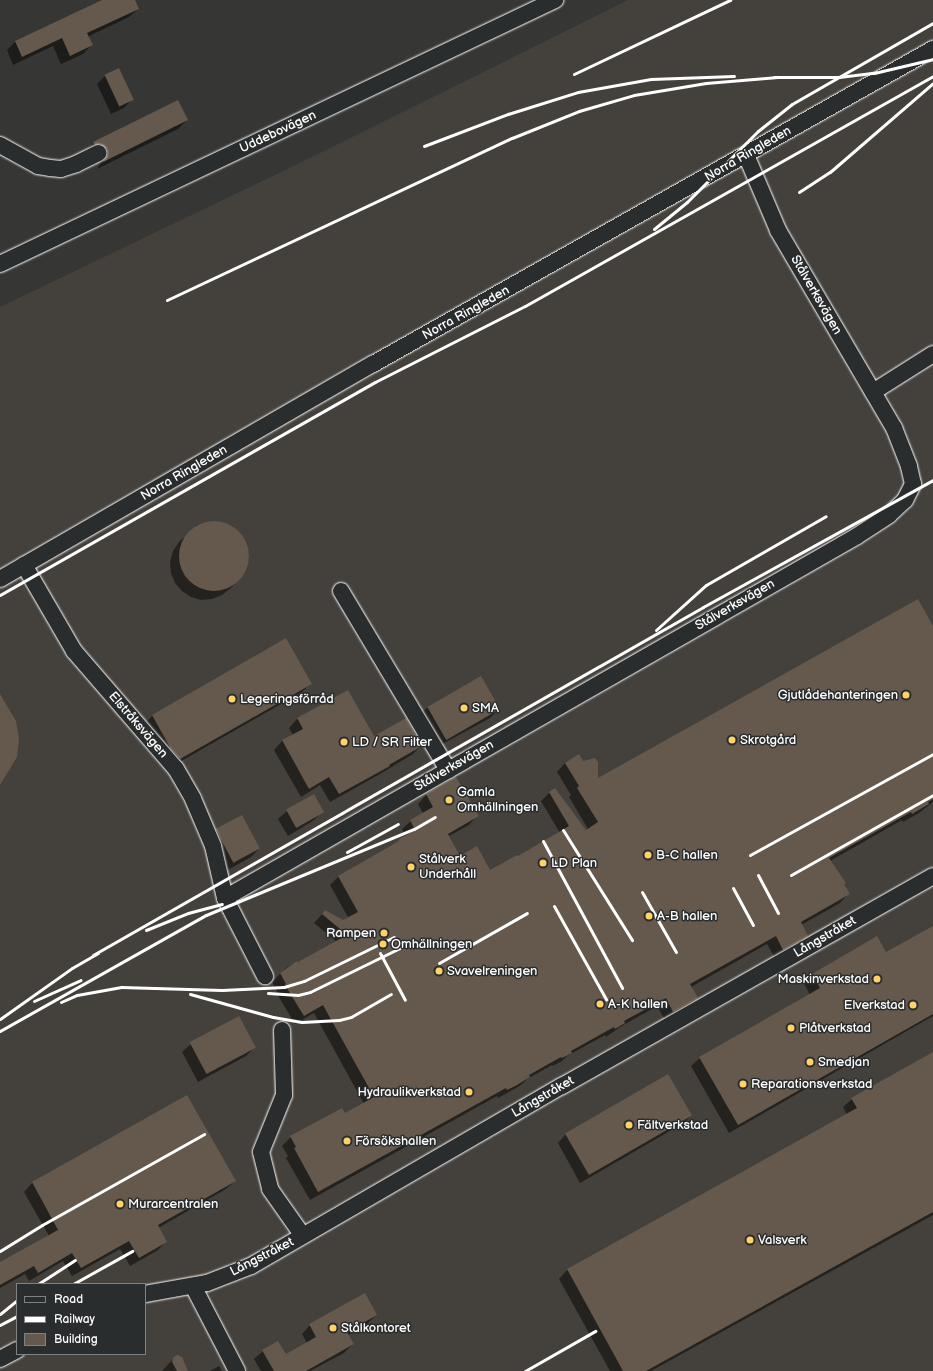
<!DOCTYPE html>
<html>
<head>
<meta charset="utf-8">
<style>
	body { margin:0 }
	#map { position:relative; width:933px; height:1371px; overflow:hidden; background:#363634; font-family:"Balsamiq Sans",sans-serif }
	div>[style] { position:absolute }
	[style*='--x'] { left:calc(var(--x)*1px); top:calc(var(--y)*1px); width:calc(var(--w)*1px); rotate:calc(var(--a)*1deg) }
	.built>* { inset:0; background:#44403b }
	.shadow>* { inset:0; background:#0007 }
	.building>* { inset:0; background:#64594c; transform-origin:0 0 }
	.round { border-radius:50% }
	.roads { filter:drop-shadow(0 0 1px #fff) drop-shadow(0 0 1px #fff) }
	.minor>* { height:16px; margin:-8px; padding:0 8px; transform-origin:8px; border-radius:8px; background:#2a2d2e }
	.rail>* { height:3px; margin:-1.5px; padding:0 1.5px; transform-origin:1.5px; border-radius:1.5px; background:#fff }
	.dots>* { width:11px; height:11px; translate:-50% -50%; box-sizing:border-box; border:2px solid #2a2d2e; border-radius:50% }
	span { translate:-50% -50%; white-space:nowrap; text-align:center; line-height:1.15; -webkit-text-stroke:3px #2a2d2e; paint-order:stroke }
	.street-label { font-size:13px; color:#fff }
	.poi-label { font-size:13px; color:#fff }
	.right { translate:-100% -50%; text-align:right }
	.left { translate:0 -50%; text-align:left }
	.legend { position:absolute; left:16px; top:1283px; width:130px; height:72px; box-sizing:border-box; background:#2a2d2e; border:1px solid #7f8182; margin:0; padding:5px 7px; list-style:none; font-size:12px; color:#fff }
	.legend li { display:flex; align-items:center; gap:8px; height:20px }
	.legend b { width:20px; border:1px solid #7f8182 }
</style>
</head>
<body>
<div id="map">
	<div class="built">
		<div style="clip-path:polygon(evenodd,628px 0,933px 0,933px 1371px,0 1371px,0 307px,310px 158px,628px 0,17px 1284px,145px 1284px,145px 1354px,17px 1354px,17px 1284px)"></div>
	</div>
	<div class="shadow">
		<div style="clip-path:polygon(104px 0,133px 0,138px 9px,129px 17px,87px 37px,91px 45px,83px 54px,61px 64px,53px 46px,13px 65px,7px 50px,15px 42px)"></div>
		<div style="clip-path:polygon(118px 70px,132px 99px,124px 108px,111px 114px,97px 84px,105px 76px)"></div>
		<div style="clip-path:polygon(187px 120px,178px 129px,97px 169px,100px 164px,99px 157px,85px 151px,94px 143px)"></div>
		<div style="clip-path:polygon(209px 522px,221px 522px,232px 526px,241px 534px,247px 545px,249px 557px,246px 569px,240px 579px,231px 588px,222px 595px,212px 599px,201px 600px,191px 597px,182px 591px,175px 583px,171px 573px,170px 562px,173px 551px,179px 542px,197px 525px)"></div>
		<div style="clip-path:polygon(933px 628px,933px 802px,919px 813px,903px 822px,902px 820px,830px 861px,848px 894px,840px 903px,801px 925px,807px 936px,798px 944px,775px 958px,767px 944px,691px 987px,697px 998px,688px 1006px,665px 1020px,657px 1006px,620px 1027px,606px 1037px,605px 1035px,567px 1056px,562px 1061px,553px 1066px,552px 1065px,527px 1079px,521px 1085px,507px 1093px,498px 1098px,497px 1096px,310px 1200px,286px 1158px,288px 1156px,282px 1146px,291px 1137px,342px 1109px,345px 1115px,364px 1104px,314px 1013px,295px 1024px,277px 994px,278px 993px,272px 982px,286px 968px,297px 962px,298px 964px,337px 942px,314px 923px,325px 911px,343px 921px,349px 919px,330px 885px,338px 877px,394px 846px,406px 837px,402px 829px,411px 821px,423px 813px,418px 804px,426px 795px,456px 778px,477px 816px,469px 825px,449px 836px,460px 857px,490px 871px,518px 858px,560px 833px,541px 801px,550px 792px,585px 831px,588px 829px,569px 797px,571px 795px,557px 772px,565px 763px,597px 780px)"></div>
		<div style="clip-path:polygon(285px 640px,310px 684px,302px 692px,171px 767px,144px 724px,152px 716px)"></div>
		<div style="clip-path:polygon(348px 691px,373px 737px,421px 745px,413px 754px,380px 774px,330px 802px,320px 785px,301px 797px,274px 750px,282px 741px,293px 735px,289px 728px,297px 719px)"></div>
		<div style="clip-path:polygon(428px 707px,499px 709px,490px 718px,437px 747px,419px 715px)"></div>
		<div style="clip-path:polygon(287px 811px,323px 811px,314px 820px,288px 836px,278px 819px)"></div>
		<div style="clip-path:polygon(217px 830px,259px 849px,251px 857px,224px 872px,208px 838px)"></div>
		<div style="clip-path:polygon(933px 927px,933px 1016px,729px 1133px,691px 1066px,700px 1058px,810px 995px,804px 983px,812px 974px,886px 954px)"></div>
		<div style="clip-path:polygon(191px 1044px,255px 1047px,246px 1056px,198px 1082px,182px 1052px)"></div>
		<div style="clip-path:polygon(933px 1054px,933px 1215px,651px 1371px,610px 1371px,559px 1279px,567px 1270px,847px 1115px,843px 1107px,852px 1099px)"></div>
		<div style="clip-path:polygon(187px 1096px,235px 1181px,226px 1189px,158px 1228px,166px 1241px,158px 1250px,130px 1266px,120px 1249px,72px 1276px,63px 1261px,29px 1281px,25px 1274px,0 1288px,0 1263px,49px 1236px,24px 1192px,32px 1183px)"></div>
		<div style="clip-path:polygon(691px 1116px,682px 1124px,580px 1183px,558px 1143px,566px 1134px)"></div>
		<div style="clip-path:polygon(376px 1315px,367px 1324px,348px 1335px,353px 1344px,344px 1353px,310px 1371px,261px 1371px,254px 1359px,263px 1351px,285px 1356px,307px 1343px,302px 1334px,310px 1325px)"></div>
		<div style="clip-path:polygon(174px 1358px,188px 1371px,162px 1371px)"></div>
		<div style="clip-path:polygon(219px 1366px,222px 1371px,210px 1371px)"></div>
	</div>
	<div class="building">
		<div style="clip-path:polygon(102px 0,135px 0,139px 9px,87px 33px,93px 45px,70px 56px,62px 38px,22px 57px,15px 41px)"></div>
		<div style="left:119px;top:68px;width:35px;height:16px;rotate:65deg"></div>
		<div style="clip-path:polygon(178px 100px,188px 120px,103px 162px,108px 154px,107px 149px,100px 144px,95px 145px,93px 142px)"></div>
		<div class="round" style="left:179px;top:521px;width:70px;height:70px"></div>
		<div style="clip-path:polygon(918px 599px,933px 626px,933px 799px,928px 802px,929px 804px,912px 814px,911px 812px,829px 858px,846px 883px,844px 884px,850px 894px,801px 922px,808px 936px,783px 950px,776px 936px,690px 984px,698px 998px,673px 1012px,666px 998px,624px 1021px,625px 1023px,615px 1029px,614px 1027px,571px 1051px,572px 1053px,562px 1058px,561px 1057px,529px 1075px,530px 1077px,517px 1085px,507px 1090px,506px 1088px,318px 1192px,294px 1148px,296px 1147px,290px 1136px,342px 1108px,345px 1113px,374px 1097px,323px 1005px,304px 1016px,285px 985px,286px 984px,280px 973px,297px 961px,298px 962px,347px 935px,322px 914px,325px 910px,343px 920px,358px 912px,338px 876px,399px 841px,398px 840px,415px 830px,410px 820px,433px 807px,426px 794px,456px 777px,479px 816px,448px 834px,460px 856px,477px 846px,490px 870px,517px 855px,518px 856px,569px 826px,549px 792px,555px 788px,586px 830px,598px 822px,577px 788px,579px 786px,565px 763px,579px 754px,583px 761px,595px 758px,598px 762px,598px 778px)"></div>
		<div style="clip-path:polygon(286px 638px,312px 684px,180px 759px,171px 749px,152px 715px)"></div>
		<div style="left:481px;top:676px;width:38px;height:62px;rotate:60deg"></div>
		<div style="clip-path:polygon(348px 690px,374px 736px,406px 718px,422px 746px,389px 765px,390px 766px,339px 794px,329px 777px,309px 789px,282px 740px,303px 729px,297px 718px)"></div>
		<div style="clip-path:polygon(0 694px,16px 721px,19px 739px,17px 757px,0 785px)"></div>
		<div style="left:314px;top:794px;width:21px;height:32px;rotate:61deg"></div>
		<div style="left:242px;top:815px;width:38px;height:30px;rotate:62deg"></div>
		<div style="clip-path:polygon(933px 926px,933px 1014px,738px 1125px,699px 1057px,820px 988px,812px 974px,877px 936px,886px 952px)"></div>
		<div style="left:239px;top:1016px;width:36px;height:56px;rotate:62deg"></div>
		<div style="clip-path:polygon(933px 1052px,933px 1212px,646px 1371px,623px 1371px,567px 1269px,857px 1108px,851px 1098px)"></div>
		<div style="left:668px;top:1074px;width:48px;height:119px;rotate:60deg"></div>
		<div style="clip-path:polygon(187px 1095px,236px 1181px,158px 1225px,167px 1242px,139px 1258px,129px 1241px,81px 1268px,72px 1253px,38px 1273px,34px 1266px,0 1285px,0 1262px,58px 1230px,32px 1182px)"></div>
		<div style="clip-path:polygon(365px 1293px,377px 1315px,347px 1332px,354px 1344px,306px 1371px,274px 1371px,262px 1350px,278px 1341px,286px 1354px,316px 1337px,309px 1324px)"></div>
		<div style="clip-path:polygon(177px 1355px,182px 1357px,188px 1371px,177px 1371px,172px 1362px,173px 1358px)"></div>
	</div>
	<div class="roads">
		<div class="minor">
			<div style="--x:0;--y:145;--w:43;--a:28.9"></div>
			<div style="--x:38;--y:166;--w:12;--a:9"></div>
			<div style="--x:50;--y:168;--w:11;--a:5"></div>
			<div style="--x:61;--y:169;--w:16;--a:-18"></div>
			<div style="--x:76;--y:164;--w:25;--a:-26"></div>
			<div style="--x:0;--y:264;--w:615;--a:-25.44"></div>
			<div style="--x:873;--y:392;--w:71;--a:-32.3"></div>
			<div style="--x:24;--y:565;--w:99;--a:59.8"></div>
			<div style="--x:74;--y:651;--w:156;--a:49.2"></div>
			<div style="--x:176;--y:769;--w:34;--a:60"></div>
			<div style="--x:193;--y:799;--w:51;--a:66.9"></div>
			<div style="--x:213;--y:846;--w:53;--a:77"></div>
			<div style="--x:225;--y:898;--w:88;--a:62.9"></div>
			<div style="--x:0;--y:579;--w:431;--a:-30"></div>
			<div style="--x:373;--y:364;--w:643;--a:-29.36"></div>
			<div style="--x:341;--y:591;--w:209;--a:59.1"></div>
			<div style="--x:225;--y:898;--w:728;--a:-29.8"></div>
			<div style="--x:857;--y:536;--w:38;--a:-33"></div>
			<div style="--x:889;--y:515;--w:22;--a:-43"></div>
			<div style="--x:905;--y:500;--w:18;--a:-63"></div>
			<div style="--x:913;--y:484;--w:18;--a:-103"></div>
			<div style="--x:909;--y:466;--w:41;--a:-111.5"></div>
			<div style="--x:894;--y:428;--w:229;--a:-120.4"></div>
			<div style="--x:778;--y:230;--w:82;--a:-113.1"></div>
			<div style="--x:282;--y:1030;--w:65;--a:88.2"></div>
			<div style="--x:284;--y:1095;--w:61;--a:112"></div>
			<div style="--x:261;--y:1152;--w:38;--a:76"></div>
			<div style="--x:270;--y:1189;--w:57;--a:54.9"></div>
			<div style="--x:193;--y:1286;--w:96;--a:62.6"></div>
			<div style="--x:145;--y:1294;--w:63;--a:-10.1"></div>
			<div style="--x:207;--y:1283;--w:47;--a:-21.1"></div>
			<div style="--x:251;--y:1266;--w:359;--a:-30.1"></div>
			<div style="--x:562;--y:1086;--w:426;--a:-29.5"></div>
			<div style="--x:0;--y:1359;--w:19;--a:-28"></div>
		</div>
	</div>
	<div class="rail">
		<div style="--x:574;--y:74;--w:173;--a:-25.4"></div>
		<div style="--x:774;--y:77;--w:65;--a:0"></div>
		<div style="--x:839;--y:77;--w:35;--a:-7"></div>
		<div style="--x:874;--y:73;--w:61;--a:-13.3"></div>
		<div style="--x:424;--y:146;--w:90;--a:-20.9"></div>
		<div style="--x:508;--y:114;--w:73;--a:-17.4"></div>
		<div style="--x:578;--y:92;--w:74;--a:-10.1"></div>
		<div style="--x:651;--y:79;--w:83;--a:-2.1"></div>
		<div style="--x:799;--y:192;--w:37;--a:-33"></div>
		<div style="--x:830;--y:172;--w:136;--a:-40.8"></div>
		<div style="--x:654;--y:229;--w:43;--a:-39.3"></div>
		<div style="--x:687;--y:202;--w:100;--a:-45"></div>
		<div style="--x:758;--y:131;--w:43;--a:-38.5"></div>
		<div style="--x:792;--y:104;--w:163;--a:-29.9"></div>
		<div style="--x:167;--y:300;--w:381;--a:-25.2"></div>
		<div style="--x:512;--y:138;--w:72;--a:-21.9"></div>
		<div style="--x:579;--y:111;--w:57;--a:-16.2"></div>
		<div style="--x:634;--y:95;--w:73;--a:-9.5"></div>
		<div style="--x:706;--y:83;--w:72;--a:-4.8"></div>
		<div style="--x:0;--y:595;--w:431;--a:-29.6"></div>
		<div style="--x:375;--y:382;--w:168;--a:-26.9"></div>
		<div style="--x:525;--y:306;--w:468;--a:-29.4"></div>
		<div style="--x:656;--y:630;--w:67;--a:-42"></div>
		<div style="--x:706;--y:585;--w:138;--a:-29.9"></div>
		<div style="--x:563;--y:830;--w:130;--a:57.9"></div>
		<div style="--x:543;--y:841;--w:167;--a:61.7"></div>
		<div style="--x:347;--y:852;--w:58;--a:-28.8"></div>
		<div style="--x:750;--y:855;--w:209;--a:-28.9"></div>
		<div style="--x:758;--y:875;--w:43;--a:62.2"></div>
		<div style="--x:791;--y:875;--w:163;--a:-29.4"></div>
		<div style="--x:733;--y:888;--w:42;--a:61.6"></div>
		<div style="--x:642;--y:892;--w:69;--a:60.5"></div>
		<div style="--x:554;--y:906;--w:107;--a:60.8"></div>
		<div style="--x:146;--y:930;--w:45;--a:-22"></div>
		<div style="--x:188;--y:913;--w:35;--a:-15"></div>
		<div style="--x:380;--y:953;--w:53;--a:62"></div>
		<div style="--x:93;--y:955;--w:702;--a:-29.7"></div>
		<div style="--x:703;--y:607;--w:263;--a:-28.9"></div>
		<div style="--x:439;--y:963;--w:101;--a:-29.6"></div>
		<div style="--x:268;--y:993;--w:30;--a:4"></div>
		<div style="--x:298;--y:995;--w:12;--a:-14"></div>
		<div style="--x:310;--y:992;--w:100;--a:-26.1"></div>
		<div style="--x:190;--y:994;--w:86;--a:15.5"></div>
		<div style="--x:273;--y:1017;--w:29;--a:10"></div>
		<div style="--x:302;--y:1022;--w:37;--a:-3"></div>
		<div style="--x:339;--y:1020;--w:12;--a:-14"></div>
		<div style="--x:351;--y:1017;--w:46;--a:-29.9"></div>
		<div style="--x:34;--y:1001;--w:51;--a:-24.1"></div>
		<div style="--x:61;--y:1002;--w:17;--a:-24"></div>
		<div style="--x:77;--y:995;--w:45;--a:-10.3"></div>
		<div style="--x:121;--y:987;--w:101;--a:1.7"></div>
		<div style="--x:222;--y:990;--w:62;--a:-2.8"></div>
		<div style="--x:284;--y:987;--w:21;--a:-17"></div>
		<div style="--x:304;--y:981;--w:100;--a:-26.1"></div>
		<div style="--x:0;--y:1019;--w:88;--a:-35.3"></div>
		<div style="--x:72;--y:968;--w:30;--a:-30"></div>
		<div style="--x:0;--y:1031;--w:236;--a:-29.4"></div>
		<div style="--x:206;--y:915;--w:225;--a:-22.5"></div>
		<div style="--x:414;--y:829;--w:24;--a:-30"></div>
		<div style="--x:0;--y:1251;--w:49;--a:-31.8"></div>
		<div style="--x:42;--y:1225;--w:186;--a:-29.3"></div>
		<div style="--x:38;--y:1284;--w:44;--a:-33"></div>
		<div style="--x:73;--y:1284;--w:68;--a:-29.2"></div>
		<div style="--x:0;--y:1314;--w:22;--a:-39"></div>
		<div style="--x:0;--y:1325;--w:19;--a:-28"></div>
		<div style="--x:525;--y:1371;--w:81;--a:-29.7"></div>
	</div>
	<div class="dots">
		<div style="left:906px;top:695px;background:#ffd166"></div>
		<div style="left:232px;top:699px;background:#ffd166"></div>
		<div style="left:464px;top:708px;background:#ffd166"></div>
		<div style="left:732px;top:740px;background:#ffd166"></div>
		<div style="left:344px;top:742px;background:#ffd166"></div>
		<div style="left:449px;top:800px;background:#ffd166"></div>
		<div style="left:648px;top:855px;background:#ffd166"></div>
		<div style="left:543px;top:863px;background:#ffd166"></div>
		<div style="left:411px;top:867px;background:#ffd166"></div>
		<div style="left:649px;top:916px;background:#ffd166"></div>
		<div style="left:384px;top:933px;background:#ffd166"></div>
		<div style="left:383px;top:944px;background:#ffd166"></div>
		<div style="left:439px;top:971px;background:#ffd166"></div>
		<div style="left:877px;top:979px;background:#ffd166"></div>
		<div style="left:600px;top:1004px;background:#ffd166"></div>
		<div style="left:913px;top:1005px;background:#ffd166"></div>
		<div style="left:791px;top:1028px;background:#ffd166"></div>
		<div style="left:810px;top:1062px;background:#ffd166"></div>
		<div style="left:743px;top:1084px;background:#ffd166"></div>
		<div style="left:469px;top:1092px;background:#ffd166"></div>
		<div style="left:629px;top:1125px;background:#ffd166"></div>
		<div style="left:347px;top:1141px;background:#ffd166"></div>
		<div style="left:120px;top:1204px;background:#ffd166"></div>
		<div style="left:750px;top:1240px;background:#ffd166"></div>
		<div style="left:333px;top:1328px;background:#ffd166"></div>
	</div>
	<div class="street-label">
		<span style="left:278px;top:132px;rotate:-25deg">Uddebovägen</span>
		<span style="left:748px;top:154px;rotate:-30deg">Norra Ringleden</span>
		<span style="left:816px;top:295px;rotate:60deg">Stålverksvägen</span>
		<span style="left:466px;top:313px;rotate:-29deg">Norra Ringleden</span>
		<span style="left:184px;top:473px;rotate:-30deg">Norra Ringleden</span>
		<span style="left:735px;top:605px;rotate:-30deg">Stålverksvägen</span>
		<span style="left:138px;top:725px;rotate:49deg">Elstråksvägen</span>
		<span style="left:454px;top:766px;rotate:-30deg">Stålverksvägen</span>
		<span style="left:825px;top:937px;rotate:-30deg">Långstråket</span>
		<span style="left:543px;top:1097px;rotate:-30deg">Långstråket</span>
		<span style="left:262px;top:1257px;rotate:-27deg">Långstråket</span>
	</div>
	<div class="poi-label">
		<span class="right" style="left:898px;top:695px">Gjutlådehanteringen</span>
		<span class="left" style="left:240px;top:699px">Legeringsförråd</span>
		<span class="left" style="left:472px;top:708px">SMA</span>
		<span class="left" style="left:740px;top:740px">Skrotgård</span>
		<span class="left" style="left:352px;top:742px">LD / SR Filter</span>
		<span class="left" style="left:457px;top:800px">Gamla<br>Omhällningen</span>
		<span class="left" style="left:656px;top:855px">B-C hallen</span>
		<span class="left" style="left:419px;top:867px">Stålverk<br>Underhåll</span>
		<span class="left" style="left:551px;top:863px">LD Plan</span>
		<span class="left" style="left:657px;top:916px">A-B hallen</span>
		<span class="right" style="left:376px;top:933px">Rampen</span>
		<span class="left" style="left:391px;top:944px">Omhällningen</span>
		<span class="left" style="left:447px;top:971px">Svavelreningen</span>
		<span class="right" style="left:869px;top:979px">Maskinverkstad</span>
		<span class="left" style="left:608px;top:1004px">A-K hallen</span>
		<span class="right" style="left:905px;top:1005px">Elverkstad</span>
		<span class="left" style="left:799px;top:1028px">Plåtverkstad</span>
		<span class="left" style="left:818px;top:1062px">Smedjan</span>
		<span class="left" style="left:751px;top:1084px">Reparationsverkstad</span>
		<span class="right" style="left:461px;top:1092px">Hydraulikverkstad</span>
		<span class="left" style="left:637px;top:1125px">Fältverkstad</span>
		<span class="left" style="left:355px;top:1141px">Försökshallen</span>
		<span class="left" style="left:128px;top:1204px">Murarcentralen</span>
		<span class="left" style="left:758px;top:1240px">Valsverk</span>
		<span class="left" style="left:341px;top:1328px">Stålkontoret</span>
	</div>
	<ul class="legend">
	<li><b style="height:5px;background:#2a2d2e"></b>Road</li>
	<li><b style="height:5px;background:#fff"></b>Railway</li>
	<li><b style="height:11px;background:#64594c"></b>Building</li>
	</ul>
</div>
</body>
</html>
